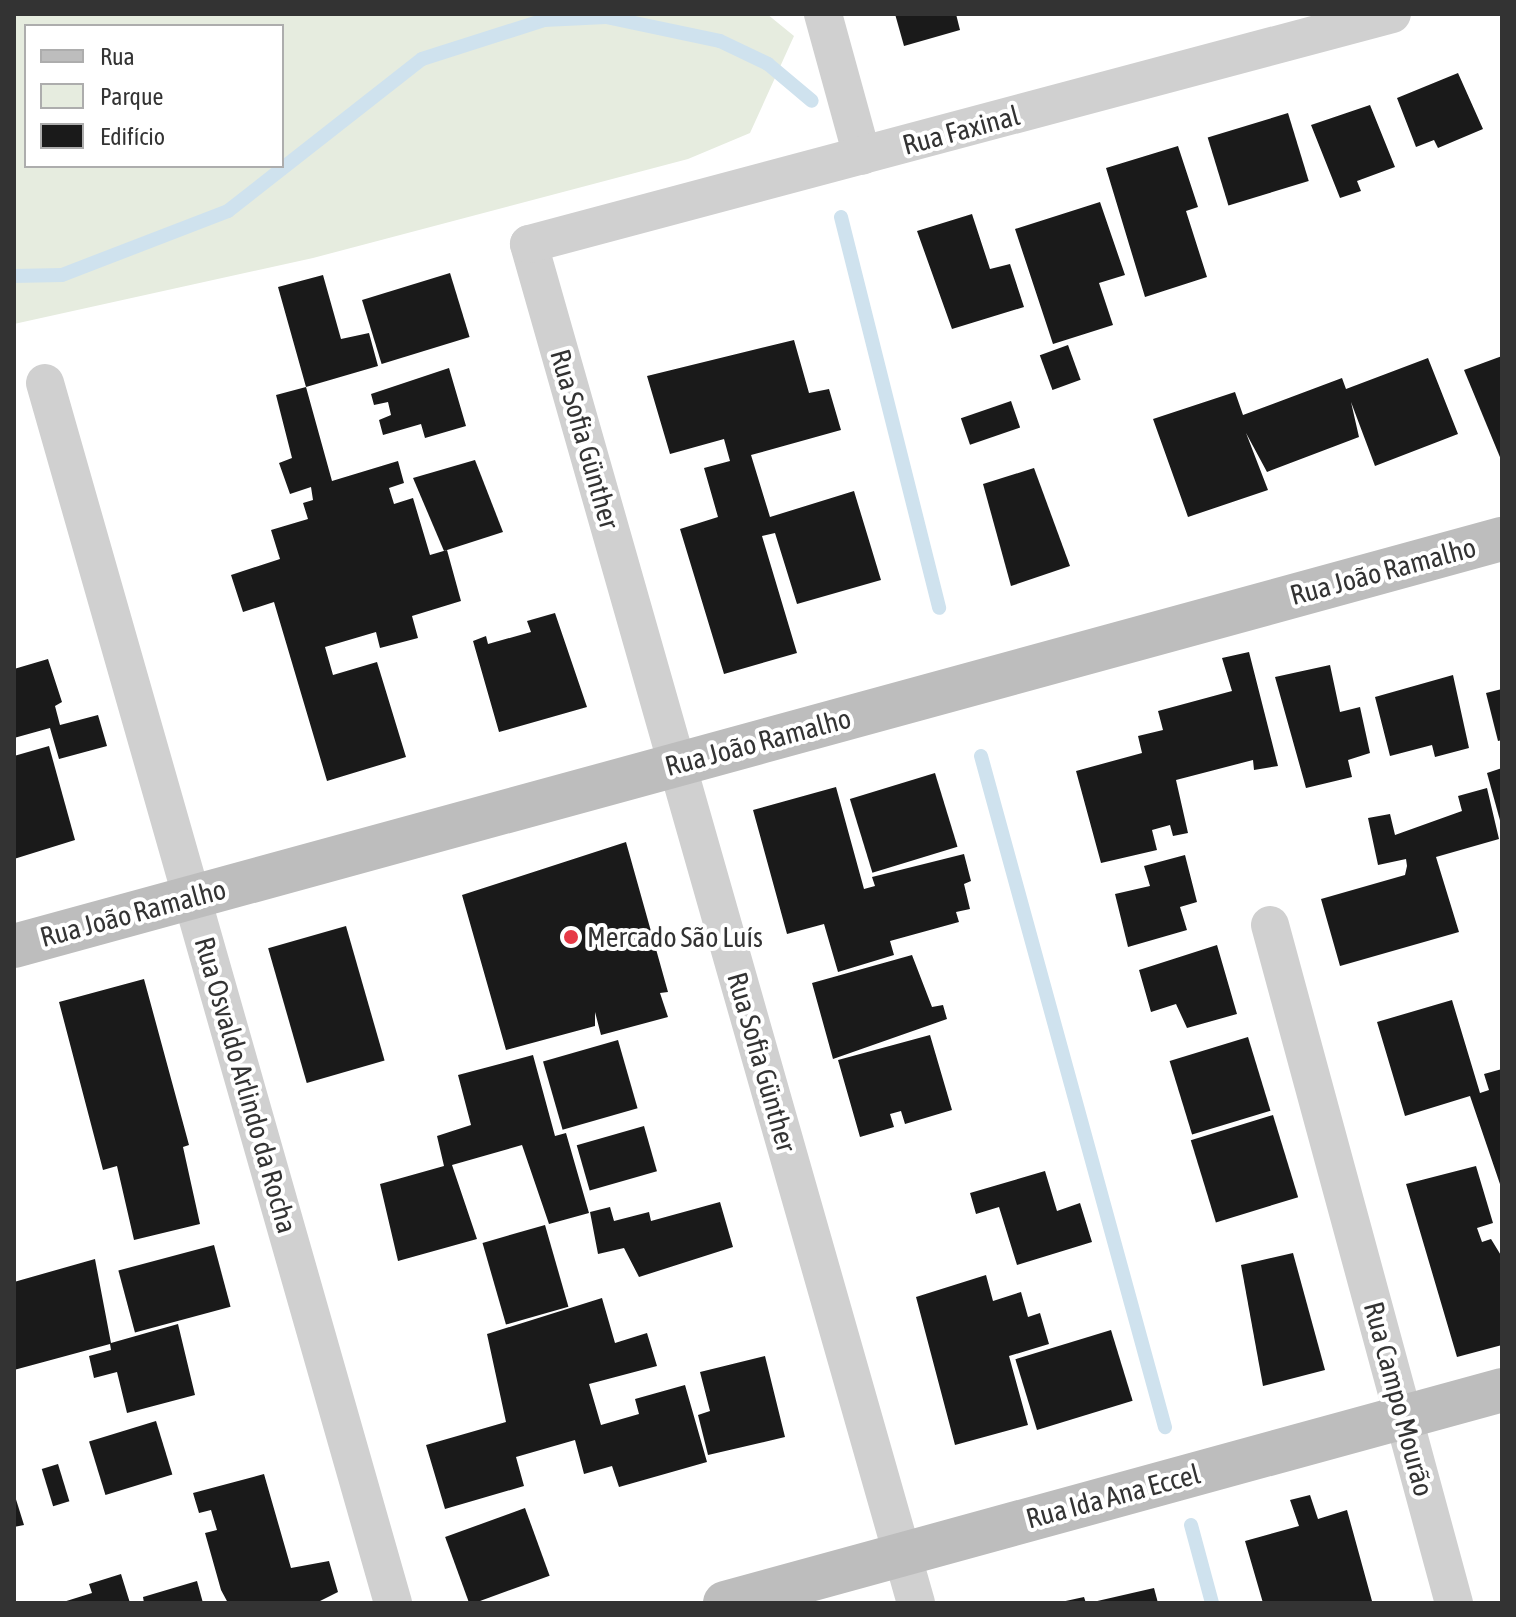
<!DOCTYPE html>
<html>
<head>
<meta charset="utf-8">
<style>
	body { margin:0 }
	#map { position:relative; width:1516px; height:1617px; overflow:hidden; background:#fff; font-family:"Asap Condensed",sans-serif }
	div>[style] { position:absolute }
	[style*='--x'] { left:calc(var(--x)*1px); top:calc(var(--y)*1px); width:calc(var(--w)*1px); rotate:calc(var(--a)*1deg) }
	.green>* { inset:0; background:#e6ecdf }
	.stream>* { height:14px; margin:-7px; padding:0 7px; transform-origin:7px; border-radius:7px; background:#cfe2ee }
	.building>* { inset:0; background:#1a1a1a; transform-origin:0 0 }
	.street>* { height:38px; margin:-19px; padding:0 19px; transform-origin:19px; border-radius:19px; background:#d0d0d0 }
	.secondary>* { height:44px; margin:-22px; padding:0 22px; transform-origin:22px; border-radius:22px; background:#bdbdbd }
	.dots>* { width:22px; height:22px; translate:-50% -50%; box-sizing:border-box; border:4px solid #fff; border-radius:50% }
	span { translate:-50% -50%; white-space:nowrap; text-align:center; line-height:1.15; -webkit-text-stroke:8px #fff; paint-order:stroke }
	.street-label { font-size:28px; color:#333 }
	.poi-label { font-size:28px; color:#333 }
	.left { translate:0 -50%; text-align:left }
	.frame { position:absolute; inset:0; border:16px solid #333; pointer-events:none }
	.legend { position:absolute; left:24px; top:24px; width:260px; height:144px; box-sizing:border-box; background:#fff; border:2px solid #adadad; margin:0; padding:10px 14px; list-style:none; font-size:24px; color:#333 }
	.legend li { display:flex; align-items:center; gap:16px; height:40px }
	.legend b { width:40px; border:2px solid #adadad }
</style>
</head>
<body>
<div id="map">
	<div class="green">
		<div style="clip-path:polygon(evenodd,14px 14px,767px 14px,794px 36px,750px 133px,688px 159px,313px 258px,14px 324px,14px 14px,26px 26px,282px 26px,282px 166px,26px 166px,26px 26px)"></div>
	</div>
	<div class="stream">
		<div style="--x:841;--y:217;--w:403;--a:75.9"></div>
		<div style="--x:14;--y:276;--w:48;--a:-1.2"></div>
		<div style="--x:62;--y:275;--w:178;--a:-21.1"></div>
		<div style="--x:228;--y:211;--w:246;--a:-38.1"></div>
		<div style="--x:422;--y:59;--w:128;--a:-17.7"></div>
		<div style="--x:544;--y:20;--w:62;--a:-2.8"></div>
		<div style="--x:606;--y:17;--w:116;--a:11.9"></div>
		<div style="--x:720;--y:41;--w:53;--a:25.6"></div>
		<div style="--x:768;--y:64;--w:57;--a:40.1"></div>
		<div style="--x:981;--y:756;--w:696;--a:74.67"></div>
		<div style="--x:1191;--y:1525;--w:81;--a:74.9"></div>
	</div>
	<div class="building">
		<div style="clip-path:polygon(895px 14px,956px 14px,960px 30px,904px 46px)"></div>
		<div style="clip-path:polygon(1458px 73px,1483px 129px,1438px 148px,1434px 140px,1416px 147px,1397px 98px)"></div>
		<div style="clip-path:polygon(1370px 105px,1395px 167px,1357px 181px,1361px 191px,1340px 198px,1311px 125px)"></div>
		<div style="left:1288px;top:113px;width:71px;height:84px;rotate:73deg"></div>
		<div style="clip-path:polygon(1178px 146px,1198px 207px,1186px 211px,1207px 277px,1145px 297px,1106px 168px)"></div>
		<div style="clip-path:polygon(1100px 202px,1125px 275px,1099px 283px,1113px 325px,1053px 344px,1015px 229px)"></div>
		<div style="clip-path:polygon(972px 214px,990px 269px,1010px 264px,1024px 307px,952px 329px,917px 231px)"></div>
		<div style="left:450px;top:273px;width:67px;height:92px;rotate:73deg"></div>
		<div style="clip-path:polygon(323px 275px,341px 339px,369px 333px,378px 366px,306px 387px,278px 287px)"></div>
		<div style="clip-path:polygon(794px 340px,809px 393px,829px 389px,841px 430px,751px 455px,770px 517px,854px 491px,881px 580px,797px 604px,775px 533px,762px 536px,797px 653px,724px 674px,680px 529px,718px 517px,704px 468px,730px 461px,724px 439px,670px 454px,647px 376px)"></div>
		<div style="left:1068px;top:345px;width:37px;height:30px;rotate:70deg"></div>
		<div style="clip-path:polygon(1502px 356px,1502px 462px,1464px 370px)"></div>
		<div style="clip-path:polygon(1428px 358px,1458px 434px,1375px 466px,1351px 402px,1359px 437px,1267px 472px,1246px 433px,1268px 490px,1188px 517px,1153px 419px,1235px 392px,1243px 415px,1342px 378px,1346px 389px)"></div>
		<div style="clip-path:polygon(449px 368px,466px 426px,425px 438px,421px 424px,383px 435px,379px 420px,391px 415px,388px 402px,374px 405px,371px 394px)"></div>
		<div style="clip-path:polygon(306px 387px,332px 481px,398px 461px,404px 483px,389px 488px,394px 504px,413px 498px,430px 555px,447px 550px,461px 601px,412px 616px,418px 638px,380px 648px,376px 632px,325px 647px,333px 675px,377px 662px,406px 757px,327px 781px,274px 602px,243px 612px,231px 575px,280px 559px,271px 530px,308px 519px,303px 503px,313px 500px,311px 487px,290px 494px,279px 463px,292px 458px,276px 395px)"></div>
		<div style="left:1011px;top:401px;width:28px;height:53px;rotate:71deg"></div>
		<div style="clip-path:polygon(475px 460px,503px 532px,444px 551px,413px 478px)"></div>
		<div style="clip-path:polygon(1034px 468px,1070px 566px,1011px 586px,983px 484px)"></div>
		<div style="clip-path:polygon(555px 613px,587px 707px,499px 732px,473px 641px,486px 636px,488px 644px,531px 632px,527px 621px)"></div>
		<div style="clip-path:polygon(1249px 652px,1278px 766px,1254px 770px,1253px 760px,1176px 780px,1188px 833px,1173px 836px,1170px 825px,1152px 830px,1157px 850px,1101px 863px,1076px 771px,1142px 753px,1138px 736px,1163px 730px,1158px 711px,1232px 691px,1222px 658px)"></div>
		<div style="clip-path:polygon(48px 659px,62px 702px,55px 706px,60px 725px,98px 715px,107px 746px,59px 759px,50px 728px,14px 738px,14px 669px)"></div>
		<div style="clip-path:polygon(1330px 665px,1340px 712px,1360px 707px,1370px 753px,1348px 760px,1352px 777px,1306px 788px,1275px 677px)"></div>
		<div style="clip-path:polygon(1453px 675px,1469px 748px,1435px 757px,1432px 745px,1390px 756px,1375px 697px)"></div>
		<div style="clip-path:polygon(1502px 689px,1502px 740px,1498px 741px,1486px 693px)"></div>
		<div style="clip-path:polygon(49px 746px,75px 840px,14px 859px,14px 756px)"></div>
		<div style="clip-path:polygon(1502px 768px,1502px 824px,1501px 824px,1487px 773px)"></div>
		<div style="left:935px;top:773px;width:77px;height:89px;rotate:73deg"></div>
		<div style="clip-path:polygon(836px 787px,864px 889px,875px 886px,872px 877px,964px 854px,971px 881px,964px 884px,970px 909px,956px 912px,959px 922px,890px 941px,894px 955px,838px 972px,824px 924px,787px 934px,753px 810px)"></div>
		<div style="clip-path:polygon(1487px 788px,1499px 839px,1436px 857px,1459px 932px,1340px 966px,1321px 899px,1405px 875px,1407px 866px,1406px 859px,1378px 865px,1368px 818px,1390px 814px,1395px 835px,1462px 811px,1458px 796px)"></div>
		<div style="clip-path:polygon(626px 842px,668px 992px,660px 993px,668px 1017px,601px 1035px,595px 1012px,595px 1026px,506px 1050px,462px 895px)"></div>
		<div style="clip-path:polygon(1185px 855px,1197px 902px,1180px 907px,1187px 930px,1128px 947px,1115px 894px,1150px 886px,1144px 866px)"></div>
		<div style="left:346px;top:926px;width:140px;height:81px;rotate:74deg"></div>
		<div style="clip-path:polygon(1217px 945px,1237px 1014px,1187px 1028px,1176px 1004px,1151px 1012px,1139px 970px)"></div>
		<div style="clip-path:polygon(912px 955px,932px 1007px,943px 1005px,947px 1019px,833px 1059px,812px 983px)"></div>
		<div style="clip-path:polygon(144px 979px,189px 1145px,183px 1147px,200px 1224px,134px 1240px,117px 1166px,103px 1170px,59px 1002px)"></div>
		<div style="clip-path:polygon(1452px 1000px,1480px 1093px,1489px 1090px,1484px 1074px,1502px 1069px,1502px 1190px,1470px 1096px,1405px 1116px,1377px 1022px)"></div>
		<div style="clip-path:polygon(930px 1035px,952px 1110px,905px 1124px,901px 1111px,890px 1114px,894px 1127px,860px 1137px,838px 1060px)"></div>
		<div style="left:1248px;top:1037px;width:77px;height:82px;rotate:73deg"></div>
		<div style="left:618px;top:1040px;width:71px;height:78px;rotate:74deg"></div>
		<div style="clip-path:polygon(533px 1055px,555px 1136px,566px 1133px,589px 1213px,549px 1224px,522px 1145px,452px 1165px,477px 1239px,398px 1261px,380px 1184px,444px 1166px,437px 1136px,471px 1125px,458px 1075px)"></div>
		<div style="left:1273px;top:1115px;width:86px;height:86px;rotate:73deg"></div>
		<div style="left:644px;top:1126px;width:47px;height:70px;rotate:74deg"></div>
		<div style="clip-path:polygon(1476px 1166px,1493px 1223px,1477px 1228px,1482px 1242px,1491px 1239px,1502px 1257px,1502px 1345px,1457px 1357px,1406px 1184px)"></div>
		<div style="clip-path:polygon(1045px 1171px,1057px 1211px,1080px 1203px,1092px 1242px,1017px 1265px,999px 1207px,976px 1214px,970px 1193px)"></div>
		<div style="clip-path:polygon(720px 1202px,733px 1247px,639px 1277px,624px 1248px,598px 1254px,590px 1212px,610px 1207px,614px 1221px,649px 1212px,651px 1221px)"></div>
		<div style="left:545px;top:1225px;width:85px;height:65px;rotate:74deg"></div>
		<div style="left:214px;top:1245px;width:64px;height:99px;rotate:75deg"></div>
		<div style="clip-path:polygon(1293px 1253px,1325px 1370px,1263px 1386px,1241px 1265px)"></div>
		<div style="clip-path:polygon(95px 1259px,111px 1343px,178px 1324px,195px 1395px,127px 1413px,117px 1372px,94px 1378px,89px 1356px,111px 1350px,110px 1344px,14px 1370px,14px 1282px)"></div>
		<div style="clip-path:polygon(986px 1275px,993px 1301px,1021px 1292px,1028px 1317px,1040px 1313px,1049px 1344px,1009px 1356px,1028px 1425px,955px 1445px,916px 1297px)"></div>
		<div style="clip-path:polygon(602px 1298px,615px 1343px,647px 1333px,657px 1366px,589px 1384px,601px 1425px,639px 1414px,635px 1399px,685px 1385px,707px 1462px,619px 1487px,612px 1466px,584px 1474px,575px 1440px,516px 1457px,524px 1486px,445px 1509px,426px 1445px,506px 1422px,487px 1334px)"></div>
		<div style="left:1111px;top:1330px;width:74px;height:100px;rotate:73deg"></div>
		<div style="clip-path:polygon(765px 1356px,785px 1437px,708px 1455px,698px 1415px,710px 1411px,700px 1372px)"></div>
		<div style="left:156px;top:1421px;width:56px;height:70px;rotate:73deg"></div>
		<div style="left:58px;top:1464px;width:39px;height:17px;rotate:73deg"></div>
		<div style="clip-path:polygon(264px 1474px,291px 1568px,329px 1561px,338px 1592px,316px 1603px,228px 1603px,221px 1590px,205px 1533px,217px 1530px,211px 1510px,199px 1513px,193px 1493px)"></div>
		<div style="clip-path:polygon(14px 1493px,24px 1525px,14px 1527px)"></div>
		<div style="clip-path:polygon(1310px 1495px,1318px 1519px,1347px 1510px,1372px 1601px,1263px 1603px,1245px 1541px,1299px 1526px,1290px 1500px)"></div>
		<div style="left:525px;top:1508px;width:72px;height:85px;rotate:70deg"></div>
		<div style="clip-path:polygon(121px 1574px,130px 1603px,60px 1603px,92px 1593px,89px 1584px)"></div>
		<div style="clip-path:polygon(197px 1581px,203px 1603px,144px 1603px,143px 1597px)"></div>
		<div style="clip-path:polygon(1154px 1588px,1158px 1603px,1093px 1603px,1093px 1602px)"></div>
		<div style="clip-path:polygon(1084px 1597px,1086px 1603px,1061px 1603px,1061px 1602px)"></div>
	</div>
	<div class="street">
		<div style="--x:823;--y:14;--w:147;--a:74.6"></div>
		<div style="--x:45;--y:383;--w:1269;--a:74.08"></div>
		<div style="--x:1270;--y:925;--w:703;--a:74.82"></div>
		<div style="--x:916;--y:1603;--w:1413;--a:-105.9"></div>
		<div style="--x:529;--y:244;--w:893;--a:-14.92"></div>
	</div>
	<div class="secondary">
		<div style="--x:14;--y:946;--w:1543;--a:-15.3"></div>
		<div style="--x:725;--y:1603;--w:806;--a:-15.33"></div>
	</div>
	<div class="dots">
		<div style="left:571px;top:937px;background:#e63946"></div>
	</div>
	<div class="street-label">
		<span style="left:961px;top:130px;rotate:-15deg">Rua Faxinal</span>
		<span style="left:585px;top:439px;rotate:74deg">Rua Sofia Günther</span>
		<span style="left:1383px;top:571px;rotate:-15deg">Rua João Ramalho</span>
		<span style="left:758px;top:742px;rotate:-15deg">Rua João Ramalho</span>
		<span style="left:133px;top:913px;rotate:-15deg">Rua João Ramalho</span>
		<span style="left:762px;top:1062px;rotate:74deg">Rua Sofia Günther</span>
		<span style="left:246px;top:1085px;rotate:74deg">Rua Osvaldo Arlindo da Rocha</span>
		<span style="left:1399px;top:1399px;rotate:75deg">Rua Campo Mourão</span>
		<span style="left:1113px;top:1496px;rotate:-15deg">Rua Ida Ana Eccel</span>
	</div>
	<div class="poi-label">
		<span class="left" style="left:587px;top:937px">Mercado São Luís</span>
	</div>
	<div class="frame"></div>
	<ul class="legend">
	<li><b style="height:10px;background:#bdbdbd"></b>Rua</li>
	<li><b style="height:22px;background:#e6ecdf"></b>Parque</li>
	<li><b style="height:22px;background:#1a1a1a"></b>Edifício</li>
	</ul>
</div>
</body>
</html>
